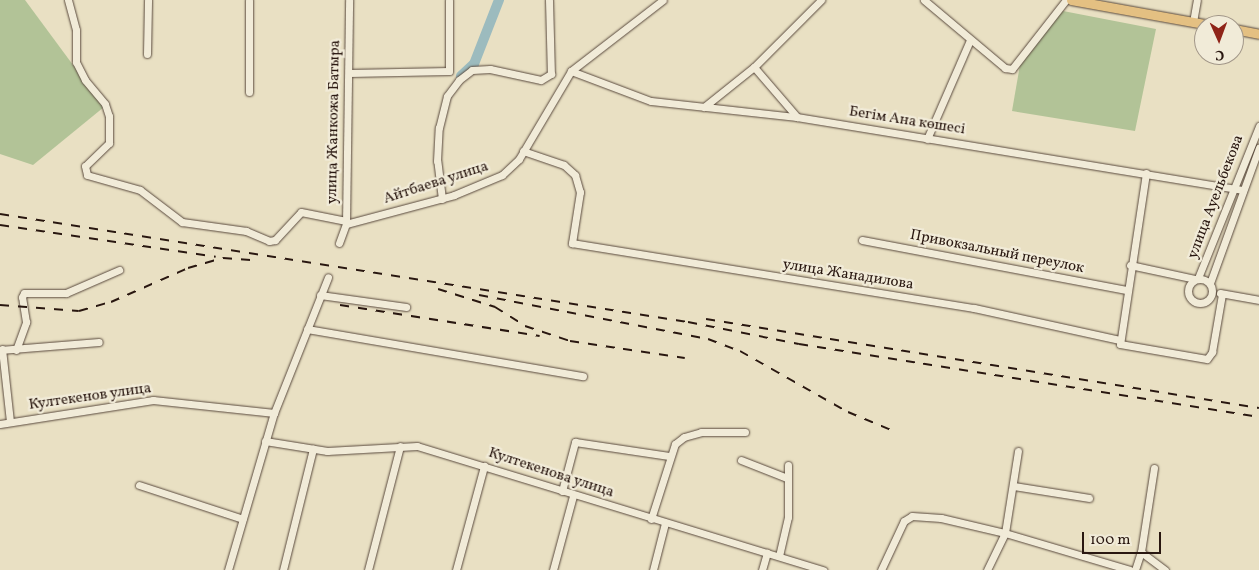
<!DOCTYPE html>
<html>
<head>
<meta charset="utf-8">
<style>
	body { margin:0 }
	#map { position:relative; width:1259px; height:570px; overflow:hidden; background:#e9e0c3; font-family:Vollkorn,serif }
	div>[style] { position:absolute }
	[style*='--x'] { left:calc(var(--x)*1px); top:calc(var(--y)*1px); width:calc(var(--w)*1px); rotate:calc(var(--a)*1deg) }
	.green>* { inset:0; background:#b2c397 }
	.river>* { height:10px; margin:-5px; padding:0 5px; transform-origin:5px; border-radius:5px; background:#9cbbbe }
	.roads { filter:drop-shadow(0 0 1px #59493d) drop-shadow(0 0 1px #59493d) }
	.minor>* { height:7px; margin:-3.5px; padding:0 3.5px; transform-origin:3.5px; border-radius:3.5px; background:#f1ebd8 }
	.minor>.ring { margin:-3.5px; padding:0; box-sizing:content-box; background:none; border:7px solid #f1ebd8; border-radius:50% }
	.major>* { height:9px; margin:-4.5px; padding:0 4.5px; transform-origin:4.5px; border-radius:4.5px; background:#e4c082 }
	.rail>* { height:2px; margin-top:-1px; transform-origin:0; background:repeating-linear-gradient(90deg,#291710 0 9px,transparent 0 18px) }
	span { translate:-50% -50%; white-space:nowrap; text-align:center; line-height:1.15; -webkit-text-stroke:4.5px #f1ebd8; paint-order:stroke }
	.street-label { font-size:15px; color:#291710 }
	.north { position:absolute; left:1194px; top:15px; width:50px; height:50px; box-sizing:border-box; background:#f1ebd8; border:1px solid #a19688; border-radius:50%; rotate:178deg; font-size:14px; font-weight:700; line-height:20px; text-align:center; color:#291710 }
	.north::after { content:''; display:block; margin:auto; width:18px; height:22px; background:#8f2418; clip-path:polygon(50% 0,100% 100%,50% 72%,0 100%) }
	.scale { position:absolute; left:1082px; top:532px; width:79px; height:22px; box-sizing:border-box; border:2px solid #291710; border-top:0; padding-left:6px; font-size:15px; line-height:18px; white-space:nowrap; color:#291710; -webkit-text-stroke:4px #f1ebd8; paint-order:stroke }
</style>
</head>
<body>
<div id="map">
	<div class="green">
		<div style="clip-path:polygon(0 0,25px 0,104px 107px,33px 165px,0 154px)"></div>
		<div style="clip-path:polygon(1063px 11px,1156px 29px,1135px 131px,1012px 111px,1021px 59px)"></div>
	</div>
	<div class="river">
		<div style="--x:461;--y:76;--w:18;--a:-43"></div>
		<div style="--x:474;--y:64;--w:69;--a:-68.7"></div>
	</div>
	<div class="roads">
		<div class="minor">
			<div style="--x:68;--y:0;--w:31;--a:75"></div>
			<div style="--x:76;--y:30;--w:32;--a:90"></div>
			<div style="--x:76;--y:62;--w:20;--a:63"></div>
			<div style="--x:85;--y:80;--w:31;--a:50"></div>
			<div style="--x:105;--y:104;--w:13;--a:72"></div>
			<div style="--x:109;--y:116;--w:27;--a:90"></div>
			<div style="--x:109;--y:143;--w:33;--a:136"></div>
			<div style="--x:85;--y:166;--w:9;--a:77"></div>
			<div style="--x:87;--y:175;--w:55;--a:15.8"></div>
			<div style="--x:140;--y:190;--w:53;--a:37.3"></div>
			<div style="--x:182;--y:222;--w:65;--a:8"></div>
			<div style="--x:246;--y:231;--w:25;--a:23"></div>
			<div style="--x:269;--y:241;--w:6;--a:-9"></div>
			<div style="--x:275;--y:240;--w:38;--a:-47"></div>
			<div style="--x:301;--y:212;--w:46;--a:11.3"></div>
			<div style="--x:249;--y:0;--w:92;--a:90"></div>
			<div style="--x:549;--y:0;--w:74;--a:88.5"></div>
			<div style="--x:924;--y:0;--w:106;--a:40"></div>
			<div style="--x:1005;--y:68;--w:7;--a:8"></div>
			<div style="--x:1012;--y:69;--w:88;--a:-52"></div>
			<div style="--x:1193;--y:22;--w:22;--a:-80"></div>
			<div style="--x:147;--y:54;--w:54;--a:-88.9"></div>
			<div style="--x:754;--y:67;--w:66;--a:49.3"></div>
			<div style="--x:571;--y:71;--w:85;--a:20.6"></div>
			<div style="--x:651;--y:101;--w:147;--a:6.3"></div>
			<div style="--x:797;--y:117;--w:452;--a:9.3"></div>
			<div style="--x:349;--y:73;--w:100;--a:-1.1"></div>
			<div style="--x:449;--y:71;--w:71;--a:-90"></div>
			<div style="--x:704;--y:107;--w:64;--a:-38.7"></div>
			<div style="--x:754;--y:67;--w:95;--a:-45"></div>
			<div style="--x:927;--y:139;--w:108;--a:-66.5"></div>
			<div style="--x:523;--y:151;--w:43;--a:18.9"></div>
			<div style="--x:564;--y:165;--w:15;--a:42"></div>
			<div style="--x:575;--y:175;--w:18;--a:74"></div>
			<div style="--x:580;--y:192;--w:52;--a:98.9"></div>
			<div style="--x:572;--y:243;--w:407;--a:9.2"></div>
			<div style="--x:974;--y:308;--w:148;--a:12.4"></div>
			<div style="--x:1146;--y:173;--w:173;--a:98.6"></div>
			<div style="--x:1120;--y:344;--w:88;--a:9.8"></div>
			<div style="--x:1207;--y:359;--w:9;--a:-54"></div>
			<div style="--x:1212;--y:352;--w:59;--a:-80.2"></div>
			<div style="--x:442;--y:199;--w:38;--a:-97"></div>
			<div style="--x:437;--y:161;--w:33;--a:-87"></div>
			<div style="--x:439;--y:128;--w:33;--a:-76"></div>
			<div style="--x:447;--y:96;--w:20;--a:-53"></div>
			<div style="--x:459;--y:80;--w:16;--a:-38"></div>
			<div style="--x:472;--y:70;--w:18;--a:-3"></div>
			<div style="--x:490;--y:69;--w:52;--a:12.2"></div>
			<div style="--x:541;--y:80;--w:12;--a:-31"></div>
			<div style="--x:346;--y:224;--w:112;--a:-15"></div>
			<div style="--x:454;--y:195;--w:52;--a:-22.6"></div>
			<div style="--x:502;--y:175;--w:23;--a:-43"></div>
			<div style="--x:519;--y:159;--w:102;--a:-59.4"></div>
			<div style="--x:571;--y:71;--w:116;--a:-37.7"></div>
			<div style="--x:862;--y:240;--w:269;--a:10.7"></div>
			<div style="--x:339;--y:243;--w:20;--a:-70"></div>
			<div style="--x:346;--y:224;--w:224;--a:-89.2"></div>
			<div style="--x:1130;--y:265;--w:66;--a:12.2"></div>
			<div style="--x:1198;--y:278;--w:164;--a:-68.1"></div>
			<div class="ring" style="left:1188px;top:279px;width:17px;height:17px"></div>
			<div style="--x:1210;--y:283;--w:144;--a:-70.1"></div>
			<div style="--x:1220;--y:293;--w:40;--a:10"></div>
			<div style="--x:320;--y:295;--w:87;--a:7.9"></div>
			<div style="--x:307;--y:329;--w:280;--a:9.7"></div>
			<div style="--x:2;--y:349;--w:73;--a:83.7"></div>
			<div style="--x:0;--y:350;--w:99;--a:-4.6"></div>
			<div style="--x:16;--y:350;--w:30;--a:-70"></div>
			<div style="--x:26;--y:322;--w:25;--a:-99"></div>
			<div style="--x:22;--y:297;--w:4;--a:-63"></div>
			<div style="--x:24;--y:293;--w:42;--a:0"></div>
			<div style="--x:66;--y:293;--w:58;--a:-23.5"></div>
			<div style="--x:0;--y:424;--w:155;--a:-8.9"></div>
			<div style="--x:153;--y:400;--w:122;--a:6.1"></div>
			<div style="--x:265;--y:441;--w:63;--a:9.2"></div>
			<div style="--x:327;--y:451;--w:90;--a:-3.2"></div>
			<div style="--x:417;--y:446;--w:425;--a:17"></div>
			<div style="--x:741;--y:460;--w:49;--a:21.4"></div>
			<div style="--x:1154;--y:468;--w:85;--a:98.8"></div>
			<div style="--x:1141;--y:552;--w:30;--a:37"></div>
			<div style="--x:139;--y:485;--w:109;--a:18.1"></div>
			<div style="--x:1014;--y:486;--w:76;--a:9.1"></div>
			<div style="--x:562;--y:491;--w:51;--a:-75.1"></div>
			<div style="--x:575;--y:442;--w:95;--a:8.5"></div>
			<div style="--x:651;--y:519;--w:79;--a:-72.3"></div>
			<div style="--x:675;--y:444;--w:11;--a:-38"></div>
			<div style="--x:684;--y:437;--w:18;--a:-16"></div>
			<div style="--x:701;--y:432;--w:44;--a:0"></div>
			<div style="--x:779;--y:556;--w:40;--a:-77"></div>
			<div style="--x:788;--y:517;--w:52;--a:-90"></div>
			<div style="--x:228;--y:570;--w:164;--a:-73.7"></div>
			<div style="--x:274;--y:413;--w:146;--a:-68.3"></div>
			<div style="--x:283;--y:570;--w:125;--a:-76.1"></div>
			<div style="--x:368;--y:570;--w:128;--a:-75.5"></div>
			<div style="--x:456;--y:570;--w:108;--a:-74.9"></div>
			<div style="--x:553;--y:570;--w:77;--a:-74.9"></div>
			<div style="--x:653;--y:570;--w:49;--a:-75.7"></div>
			<div style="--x:762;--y:570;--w:18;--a:-74"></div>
			<div style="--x:881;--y:570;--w:54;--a:-64.9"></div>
			<div style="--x:904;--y:521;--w:9;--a:-32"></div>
			<div style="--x:912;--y:516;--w:29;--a:4"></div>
			<div style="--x:941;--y:518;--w:66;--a:13.2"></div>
			<div style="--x:1005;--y:533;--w:130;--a:16.5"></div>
			<div style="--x:987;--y:570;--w:41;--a:-64.1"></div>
			<div style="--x:1005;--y:533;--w:83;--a:-81"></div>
			<div style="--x:1135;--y:570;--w:19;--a:-72"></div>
		</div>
		<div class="major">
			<div style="--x:1071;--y:0;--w:141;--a:10.2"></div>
			<div style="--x:1234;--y:29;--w:25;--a:11"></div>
		</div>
	</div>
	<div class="rail">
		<div style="--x:0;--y:214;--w:696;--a:8.92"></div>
		<div style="--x:688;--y:322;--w:113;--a:11.2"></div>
		<div style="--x:799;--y:344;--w:466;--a:9"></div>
		<div style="--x:0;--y:225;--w:218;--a:8.4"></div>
		<div style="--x:438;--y:289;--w:60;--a:17.5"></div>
		<div style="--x:495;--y:307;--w:36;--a:32"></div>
		<div style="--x:525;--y:326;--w:47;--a:18.4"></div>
		<div style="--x:570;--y:341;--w:116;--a:8.4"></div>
		<div style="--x:479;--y:295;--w:233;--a:10.9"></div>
		<div style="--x:708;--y:339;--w:34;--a:21"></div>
		<div style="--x:740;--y:351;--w:124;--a:29.5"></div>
		<div style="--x:848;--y:412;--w:47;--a:22.7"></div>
		<div style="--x:0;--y:305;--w:79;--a:4.3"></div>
		<div style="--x:79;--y:311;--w:33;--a:-16"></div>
		<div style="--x:111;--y:302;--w:84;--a:-23.8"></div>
		<div style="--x:188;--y:268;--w:36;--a:-16"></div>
		<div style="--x:223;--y:258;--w:31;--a:4"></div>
		<div style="--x:340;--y:305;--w:202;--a:8.8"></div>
		<div style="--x:706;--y:319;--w:560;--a:9.14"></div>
	</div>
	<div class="street-label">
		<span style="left:907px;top:121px;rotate:9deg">Бегім Ана көшесі</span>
		<span style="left:334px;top:122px;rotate:-89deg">улица Жанкожа Батыра</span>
		<span style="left:436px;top:183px;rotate:-18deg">Айтбаева улица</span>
		<span style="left:1216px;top:197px;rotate:-69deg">улица Ауельбекова</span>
		<span style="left:997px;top:252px;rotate:11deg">Привокзальный переулок</span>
		<span style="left:848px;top:275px;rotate:9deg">улица Жанадилова</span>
		<span style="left:90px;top:397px;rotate:-8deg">Култекенов улица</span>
		<span style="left:551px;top:473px;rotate:18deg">Култекенова улица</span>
	</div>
	<div class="north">С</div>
	<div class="scale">100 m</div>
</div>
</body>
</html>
